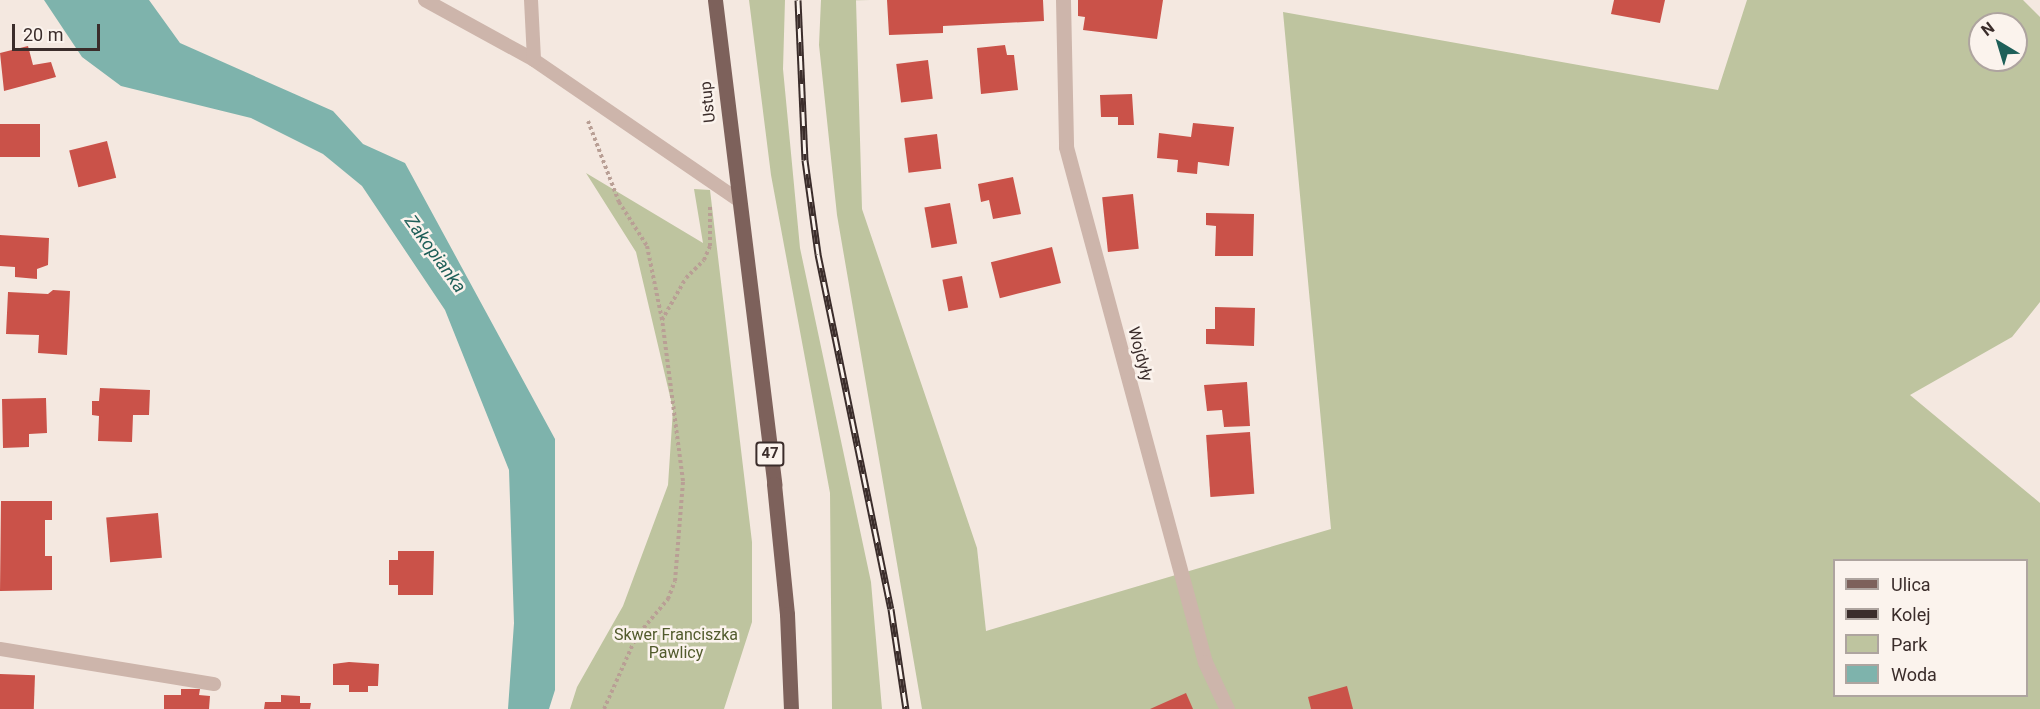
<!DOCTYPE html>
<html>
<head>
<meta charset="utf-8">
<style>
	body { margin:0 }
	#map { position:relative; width:2040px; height:709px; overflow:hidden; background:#f4e8e0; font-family:Roboto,sans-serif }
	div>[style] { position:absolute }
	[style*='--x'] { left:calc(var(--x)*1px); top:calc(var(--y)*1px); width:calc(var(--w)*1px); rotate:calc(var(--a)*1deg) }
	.green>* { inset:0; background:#bec49f }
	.water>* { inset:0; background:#7eb3ac }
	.building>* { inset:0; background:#ca5249; transform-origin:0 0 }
	.path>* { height:4px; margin-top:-2px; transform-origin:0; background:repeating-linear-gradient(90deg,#b99f95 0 3px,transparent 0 6px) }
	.service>* { height:14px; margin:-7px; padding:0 7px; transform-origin:7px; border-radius:7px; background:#cdb5ab }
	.minor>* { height:15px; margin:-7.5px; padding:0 7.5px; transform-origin:7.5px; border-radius:7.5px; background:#cdb5ab }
	.primary>* { height:15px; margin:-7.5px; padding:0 7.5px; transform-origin:7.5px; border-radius:7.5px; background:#7d615b }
	.rail>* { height:7px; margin-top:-3.5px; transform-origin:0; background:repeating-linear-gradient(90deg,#fbf3ed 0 14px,#3b2d2b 0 28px); box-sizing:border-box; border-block:2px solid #3b2d2b }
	span { translate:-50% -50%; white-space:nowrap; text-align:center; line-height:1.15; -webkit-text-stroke:5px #fbf3ed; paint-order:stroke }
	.shield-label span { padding:2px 4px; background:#fbf3ed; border:2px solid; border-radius:4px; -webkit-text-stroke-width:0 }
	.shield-label { font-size:15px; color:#3b2d2b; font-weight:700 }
	.street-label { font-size:16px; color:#3b2d2b }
	.park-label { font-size:16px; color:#525b2d }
	.water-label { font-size:18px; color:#1e5f58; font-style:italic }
	.legend { position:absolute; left:1833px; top:559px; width:195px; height:138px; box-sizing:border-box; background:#fbf3ed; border:2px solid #aea49f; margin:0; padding:8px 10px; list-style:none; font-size:18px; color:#3b2d2b }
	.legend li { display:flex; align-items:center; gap:12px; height:30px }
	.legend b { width:30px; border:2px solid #aea49f }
	.north { position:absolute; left:1968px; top:12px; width:60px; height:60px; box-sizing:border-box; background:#fbf3ed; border:2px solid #aea49f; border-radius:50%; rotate:322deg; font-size:16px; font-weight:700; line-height:24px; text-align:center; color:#3b2d2b }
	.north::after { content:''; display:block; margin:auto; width:21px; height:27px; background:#1e5f58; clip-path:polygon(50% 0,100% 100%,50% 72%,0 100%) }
	.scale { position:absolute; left:12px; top:24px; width:88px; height:27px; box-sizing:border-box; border:3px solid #3b2d2b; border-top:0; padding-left:8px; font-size:18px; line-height:21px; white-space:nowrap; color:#3b2d2b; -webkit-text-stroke:4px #fbf3ed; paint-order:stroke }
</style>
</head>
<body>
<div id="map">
	<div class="green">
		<div style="clip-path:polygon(749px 0,785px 0,783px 69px,800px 248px,871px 582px,882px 709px,832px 709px,830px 493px,771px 175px)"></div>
		<div style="clip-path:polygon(evenodd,821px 0,856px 0,862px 209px,977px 548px,986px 631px,1331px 529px,1283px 12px,1718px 90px,1747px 0,2023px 0,2040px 17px,2040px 302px,2012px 337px,1910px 395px,2040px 503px,2040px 709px,922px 709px,837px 215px,819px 45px,821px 0,1980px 24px,2016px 24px,2016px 60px,1980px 60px,1980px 24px,821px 0,1834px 560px,2026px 560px,2026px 696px,1834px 696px,1834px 560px)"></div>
		<div style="clip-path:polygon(586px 173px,703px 243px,694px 189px,710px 190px,752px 542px,752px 622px,724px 709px,570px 709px,577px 687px,623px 606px,668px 485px,673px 409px,636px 252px)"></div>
	</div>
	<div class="water">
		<div style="clip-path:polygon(44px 0,149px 0,180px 43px,333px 111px,363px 144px,405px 163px,555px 439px,555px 690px,549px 709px,508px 709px,514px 623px,509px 470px,445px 310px,362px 186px,323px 154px,251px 118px,121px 86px,82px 57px)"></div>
	</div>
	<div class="building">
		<div style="clip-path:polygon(887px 0,1043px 0,1044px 21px,943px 26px,943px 33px,889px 35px)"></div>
		<div style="clip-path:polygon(1078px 0,1163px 0,1157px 39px,1083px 30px,1085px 17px,1078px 16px)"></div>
		<div style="clip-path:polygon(1614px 0,1665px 0,1660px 23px,1611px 14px)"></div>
		<div style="clip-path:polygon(1005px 45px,1007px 55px,1014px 55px,1018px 90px,981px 94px,977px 48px)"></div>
		<div style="clip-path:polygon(28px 46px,33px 65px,51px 62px,56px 77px,4px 91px,0 53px)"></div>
		<div style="left:928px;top:60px;width:39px;height:32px;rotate:83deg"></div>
		<div style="clip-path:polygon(1132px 94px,1134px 125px,1118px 125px,1118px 117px,1101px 117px,1100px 95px)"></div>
		<div style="clip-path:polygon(1193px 123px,1234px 127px,1229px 166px,1198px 162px,1197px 174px,1177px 172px,1178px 160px,1157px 158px,1159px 133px,1191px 137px)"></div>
		<div style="left:0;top:124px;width:40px;height:33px"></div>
		<div style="left:937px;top:134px;width:35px;height:33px;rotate:83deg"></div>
		<div style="left:107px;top:141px;width:38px;height:39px;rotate:76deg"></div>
		<div style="clip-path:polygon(1013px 177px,1021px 214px,993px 219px,989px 200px,981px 202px,978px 184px)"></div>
		<div style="left:1133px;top:194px;width:55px;height:31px;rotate:84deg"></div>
		<div style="left:950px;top:203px;width:41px;height:26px;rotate:80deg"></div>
		<div style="clip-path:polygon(1206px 213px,1254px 214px,1253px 256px,1215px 256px,1216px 226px,1206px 225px)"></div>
		<div style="clip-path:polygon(0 235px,49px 238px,48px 265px,37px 269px,37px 279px,15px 277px,15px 267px,0 266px)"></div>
		<div style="left:1052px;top:247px;width:37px;height:63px;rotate:76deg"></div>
		<div style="left:962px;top:276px;width:32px;height:20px;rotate:79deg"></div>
		<div style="clip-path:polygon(53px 290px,70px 291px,67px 355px,38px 353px,39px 335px,6px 334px,8px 292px,48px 294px)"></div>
		<div style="clip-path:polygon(1215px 307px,1255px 308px,1254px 346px,1206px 344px,1206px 329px,1215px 329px)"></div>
		<div style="clip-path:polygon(1247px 382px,1250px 426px,1224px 427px,1222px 410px,1207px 411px,1204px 385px)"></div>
		<div style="clip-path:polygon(100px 388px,150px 390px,149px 415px,133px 415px,132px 442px,98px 441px,99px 416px,92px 415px,92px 401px,99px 401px)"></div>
		<div style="clip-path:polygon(46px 398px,47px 433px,29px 434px,29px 447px,3px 448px,2px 399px)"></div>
		<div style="left:1250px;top:432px;width:62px;height:44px;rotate:86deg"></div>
		<div style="clip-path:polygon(1px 501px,52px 501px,52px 520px,45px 520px,45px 556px,52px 556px,52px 590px,0 591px)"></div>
		<div style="left:158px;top:513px;width:45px;height:52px;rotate:85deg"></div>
		<div style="clip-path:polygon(398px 551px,434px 551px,433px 595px,398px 595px,398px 585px,389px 585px,389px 560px,398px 560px)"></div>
		<div style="clip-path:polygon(349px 662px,379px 664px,378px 686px,368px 686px,368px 692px,349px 692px,349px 685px,333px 685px,333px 664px)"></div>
		<div style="left:0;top:674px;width:35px;height:35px;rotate:2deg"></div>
		<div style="clip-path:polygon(1347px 686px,1353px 709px,1311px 709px,1308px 697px)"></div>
		<div style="clip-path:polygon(181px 689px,200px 689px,199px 695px,210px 696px,209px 709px,164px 709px,164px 695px,181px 695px)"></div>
		<div style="clip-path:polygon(1186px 693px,1193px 709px,1150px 709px)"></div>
		<div style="clip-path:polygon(281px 695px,300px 696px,300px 703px,311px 703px,310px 709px,264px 709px,265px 702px,281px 702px)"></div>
	</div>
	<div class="path">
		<div style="--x:588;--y:121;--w:87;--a:69.1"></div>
		<div style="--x:619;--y:202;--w:52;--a:57.5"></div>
		<div style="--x:647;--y:246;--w:76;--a:78.5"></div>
		<div style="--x:604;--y:709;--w:79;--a:-66"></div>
		<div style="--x:636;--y:637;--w:50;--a:-49.9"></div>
		<div style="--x:668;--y:599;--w:19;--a:-69"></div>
		<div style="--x:675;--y:581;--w:100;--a:-85.4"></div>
		<div style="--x:683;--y:481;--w:162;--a:-97.4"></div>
		<div style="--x:662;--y:320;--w:48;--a:-60.3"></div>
		<div style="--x:686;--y:278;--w:25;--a:-45"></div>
		<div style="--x:704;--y:260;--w:15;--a:-67"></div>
		<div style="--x:710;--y:246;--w:39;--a:-90"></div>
	</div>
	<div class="service">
		<div style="--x:425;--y:0;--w:124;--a:28.8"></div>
		<div style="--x:534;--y:60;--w:246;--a:34.4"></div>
		<div style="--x:531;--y:0;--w:60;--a:87.1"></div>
		<div style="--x:0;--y:649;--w:217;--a:9.3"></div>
	</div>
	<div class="minor">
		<div style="--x:1063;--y:0;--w:147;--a:88.8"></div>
		<div style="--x:1066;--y:147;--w:533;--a:74.9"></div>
		<div style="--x:1205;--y:662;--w:52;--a:64.9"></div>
	</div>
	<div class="primary">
		<div style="--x:715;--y:0;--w:488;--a:83"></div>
		<div style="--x:774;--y:484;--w:131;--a:84.3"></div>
		<div style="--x:787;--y:614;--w:95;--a:87.6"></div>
	</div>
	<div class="rail">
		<div style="--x:798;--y:0;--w:160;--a:87.5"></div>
		<div style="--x:805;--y:160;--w:95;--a:82.1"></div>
		<div style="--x:818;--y:254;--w:362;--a:78.4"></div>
		<div style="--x:891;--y:609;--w:101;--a:81.5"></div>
	</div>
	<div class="shield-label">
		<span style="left:770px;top:454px">47</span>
	</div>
	<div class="street-label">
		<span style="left:708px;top:102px;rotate:-96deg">Ustup</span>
		<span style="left:1140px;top:354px;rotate:75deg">Wojdyły</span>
	</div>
	<div class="park-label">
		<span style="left:676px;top:644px">Skwer Franciszka<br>Pawlicy</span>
	</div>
	<div class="water-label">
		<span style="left:435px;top:254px;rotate:54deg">Zakopianka</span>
	</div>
	<ul class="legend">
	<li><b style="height:8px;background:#7d615b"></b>Ulica</li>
	<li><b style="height:8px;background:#3b2d2b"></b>Kolej</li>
	<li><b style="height:16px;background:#bec49f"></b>Park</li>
	<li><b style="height:16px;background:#7eb3ac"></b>Woda</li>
	</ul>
	<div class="north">N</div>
	<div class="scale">20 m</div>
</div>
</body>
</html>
